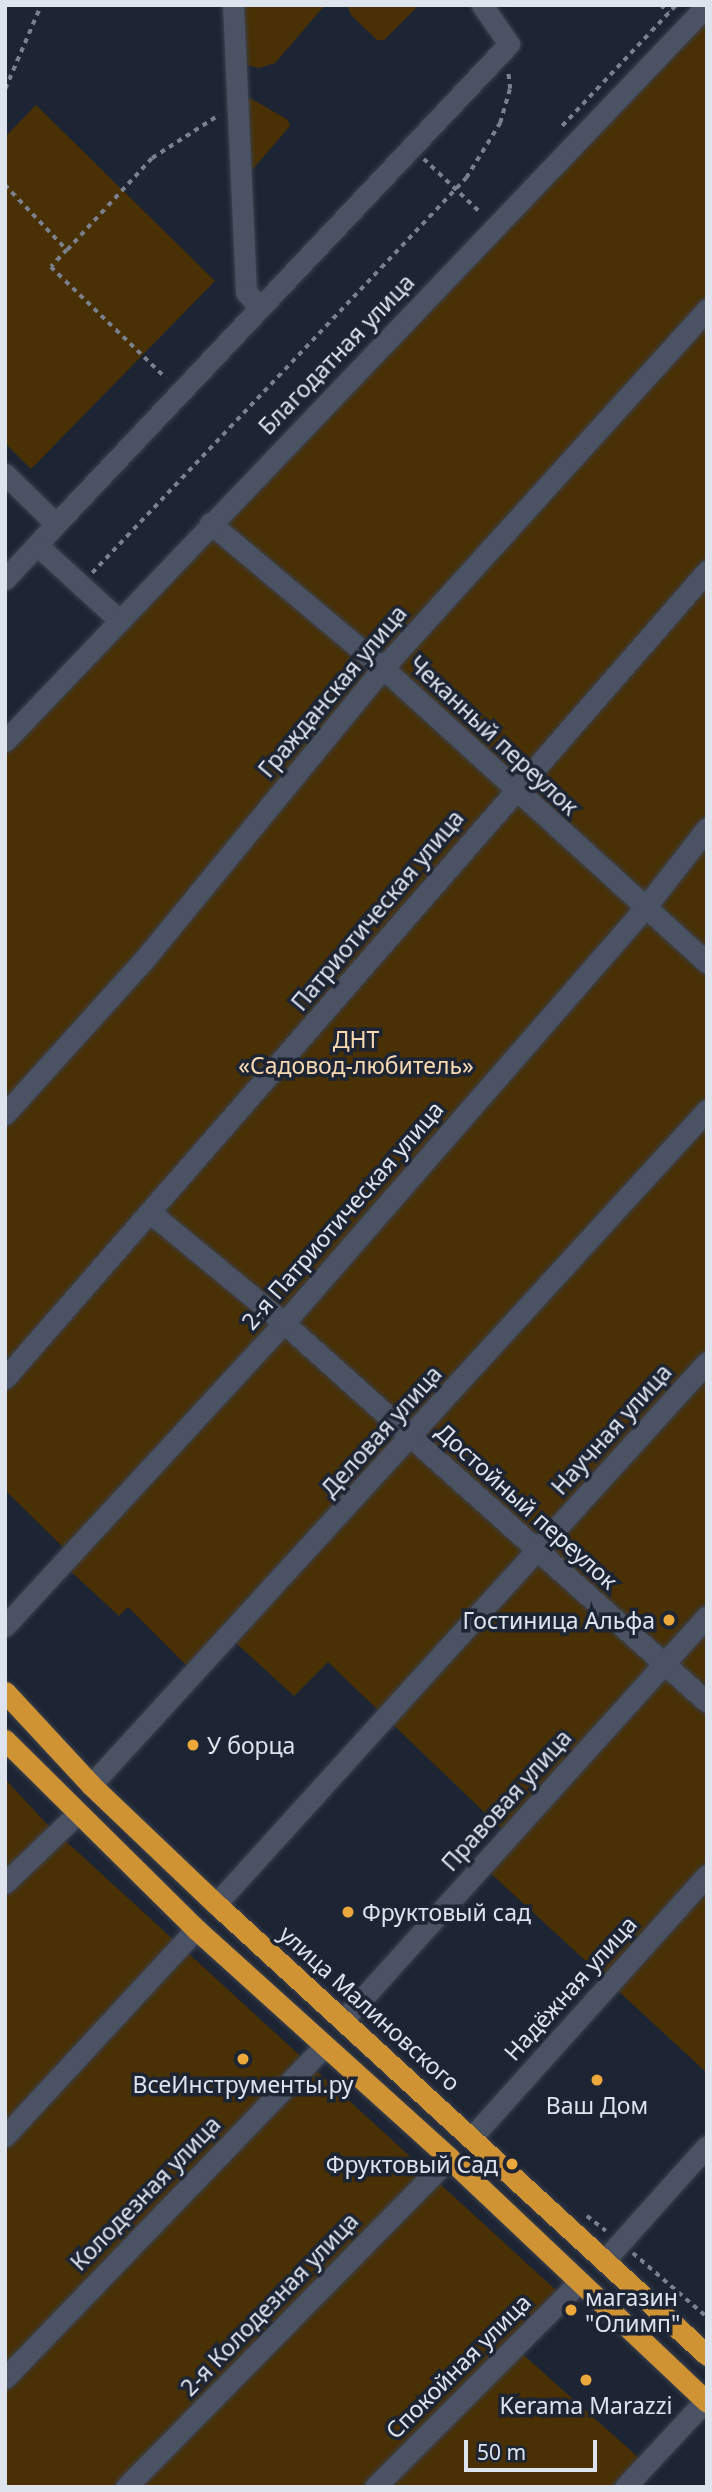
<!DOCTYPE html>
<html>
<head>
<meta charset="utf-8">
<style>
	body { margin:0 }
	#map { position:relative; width:712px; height:2492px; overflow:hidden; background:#1d2433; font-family:"Noto Sans",sans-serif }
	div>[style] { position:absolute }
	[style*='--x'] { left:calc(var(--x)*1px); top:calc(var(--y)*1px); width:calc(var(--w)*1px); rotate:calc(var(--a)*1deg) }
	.green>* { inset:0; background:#493005 }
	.path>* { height:3.5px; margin-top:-1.75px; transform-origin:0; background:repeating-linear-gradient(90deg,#7a808d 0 5px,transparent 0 10px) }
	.roads { filter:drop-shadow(0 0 2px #3b414d) drop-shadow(0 0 2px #3b414d) }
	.minor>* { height:21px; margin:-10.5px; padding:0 10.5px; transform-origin:10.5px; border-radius:10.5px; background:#4a5263 }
	.highway>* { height:21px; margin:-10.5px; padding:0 10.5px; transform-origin:10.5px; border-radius:10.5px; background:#d09333 }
	.dots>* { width:19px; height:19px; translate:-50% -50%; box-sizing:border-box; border:4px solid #1d2433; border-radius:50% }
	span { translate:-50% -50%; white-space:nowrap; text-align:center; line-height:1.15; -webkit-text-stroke:7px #1d2433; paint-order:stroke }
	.street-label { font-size:23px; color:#dee4ee }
	.park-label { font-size:23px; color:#f8d9b1 }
	.poi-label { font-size:23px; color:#dee4ee }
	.right { translate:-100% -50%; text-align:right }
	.left { translate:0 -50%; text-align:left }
	.frame { position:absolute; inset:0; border:7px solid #dee4ee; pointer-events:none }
	.scale { position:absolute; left:464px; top:2440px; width:133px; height:32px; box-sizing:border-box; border:4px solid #dee4ee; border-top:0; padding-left:9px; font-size:21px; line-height:24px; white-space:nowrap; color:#dee4ee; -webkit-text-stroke:5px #1d2433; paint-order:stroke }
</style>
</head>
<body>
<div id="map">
	<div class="green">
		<div style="clip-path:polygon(234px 5px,325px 5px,275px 63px,259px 68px,246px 65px)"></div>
		<div style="clip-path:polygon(347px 5px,419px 5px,384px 40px,377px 40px,351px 15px)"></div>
		<div style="clip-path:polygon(707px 12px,707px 2073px,486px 1869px,513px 1840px,328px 1662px,294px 1696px,226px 1634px,192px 1671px,128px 1607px,119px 1616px,66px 1567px,74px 1558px,5px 1490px,5px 1384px,20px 1368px,5px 1354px,5px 751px)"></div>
		<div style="clip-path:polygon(250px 98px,288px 120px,290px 126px,246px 177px,244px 101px)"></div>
		<div style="clip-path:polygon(36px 105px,215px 281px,31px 469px,5px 443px,5px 137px)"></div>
		<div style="clip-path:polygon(5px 1779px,46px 1823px,558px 2292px,509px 2342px,639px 2458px,612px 2487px,5px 2487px)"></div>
	</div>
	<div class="path">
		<div style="--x:661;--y:5;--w:11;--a:45"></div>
		<div style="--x:5;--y:89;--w:91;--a:-66.8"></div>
		<div style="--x:562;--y:126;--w:166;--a:-46.7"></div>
		<div style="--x:424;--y:159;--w:79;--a:43.5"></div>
		<div style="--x:5;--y:185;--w:90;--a:46.4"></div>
		<div style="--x:67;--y:250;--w:23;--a:133"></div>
		<div style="--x:51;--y:267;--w:160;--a:44"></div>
		<div style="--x:67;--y:250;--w:125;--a:-47.3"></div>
		<div style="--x:152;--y:158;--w:80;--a:-32.7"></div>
		<div style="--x:92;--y:573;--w:544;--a:-46.56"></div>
		<div style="--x:466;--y:178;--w:65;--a:-58.3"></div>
		<div style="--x:500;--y:123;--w:35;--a:-74"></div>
		<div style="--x:510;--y:89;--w:16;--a:-97"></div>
		<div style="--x:587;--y:2216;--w:24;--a:38"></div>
		<div style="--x:633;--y:2253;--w:98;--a:40.9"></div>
	</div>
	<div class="roads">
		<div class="minor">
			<div style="--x:233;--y:5;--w:287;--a:87.4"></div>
			<div style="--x:246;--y:292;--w:21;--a:49"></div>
			<div style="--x:5;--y:474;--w:71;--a:44.4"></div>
			<div style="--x:56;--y:524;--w:75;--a:132.8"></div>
			<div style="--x:210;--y:523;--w:226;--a:40"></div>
			<div style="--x:383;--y:668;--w:438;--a:42.3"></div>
			<div style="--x:56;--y:524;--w:660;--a:-46.66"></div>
			<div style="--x:509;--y:44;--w:47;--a:-124.7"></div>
			<div style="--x:38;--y:546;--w:108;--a:42.4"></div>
			<div style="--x:5;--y:741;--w:1017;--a:-46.35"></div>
			<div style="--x:5;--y:1114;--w:206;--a:-48"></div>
			<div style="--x:143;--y:961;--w:379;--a:-50.7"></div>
			<div style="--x:383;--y:668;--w:484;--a:-47.9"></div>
			<div style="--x:152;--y:1214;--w:171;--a:39.5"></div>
			<div style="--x:284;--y:1323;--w:568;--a:41.86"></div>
			<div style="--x:5;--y:1378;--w:1070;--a:-48.98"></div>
			<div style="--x:5;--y:1626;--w:412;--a:-47.4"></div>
			<div style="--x:284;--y:1323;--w:549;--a:-48.99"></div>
			<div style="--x:644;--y:909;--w:103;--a:-52.1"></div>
			<div style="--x:91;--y:1785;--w:914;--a:-47.62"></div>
			<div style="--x:5;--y:1883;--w:100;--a:-43.8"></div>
			<div style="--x:216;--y:1904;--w:731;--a:-47.83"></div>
			<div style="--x:344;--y:2019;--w:542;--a:-47.99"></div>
			<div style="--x:5;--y:2136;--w:282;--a:-47.3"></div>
			<div style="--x:472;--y:2137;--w:352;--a:-48.1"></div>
			<div style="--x:604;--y:2261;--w:154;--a:-48.2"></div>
			<div style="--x:5;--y:2378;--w:460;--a:-46.1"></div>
			<div style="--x:126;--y:2487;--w:461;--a:-45.5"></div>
			<div style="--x:375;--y:2487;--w:289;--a:-45.1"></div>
			<div style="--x:625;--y:2487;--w:117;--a:-47.1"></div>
		</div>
		<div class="highway">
			<div style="--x:5;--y:1692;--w:127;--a:47.2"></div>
			<div style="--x:91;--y:1785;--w:173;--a:43.6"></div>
			<div style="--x:216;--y:1904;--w:667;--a:42.57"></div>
			<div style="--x:5;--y:1740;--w:269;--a:44.7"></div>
			<div style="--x:196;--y:1929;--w:341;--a:42.1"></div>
			<div style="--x:449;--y:2158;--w:355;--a:43.4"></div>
		</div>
	</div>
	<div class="dots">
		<div style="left:669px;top:1620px;background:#eda83c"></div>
		<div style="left:193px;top:1745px;background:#eda83c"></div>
		<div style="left:348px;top:1912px;background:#eda83c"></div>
		<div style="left:243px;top:2059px;background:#eda83c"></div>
		<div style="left:597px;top:2080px;background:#eda83c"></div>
		<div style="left:512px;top:2164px;background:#eda83c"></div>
		<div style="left:571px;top:2310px;background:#eda83c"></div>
		<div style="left:586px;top:2380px;background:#eda83c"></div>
	</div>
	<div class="street-label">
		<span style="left:336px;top:354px;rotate:-46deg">Благодатная улица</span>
		<span style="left:332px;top:691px;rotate:-50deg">Гражданская улица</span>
		<span style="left:494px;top:735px;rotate:43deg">Чеканный переулок</span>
		<span style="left:377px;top:910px;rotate:-50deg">Патриотическая улица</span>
		<span style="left:342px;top:1215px;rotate:-49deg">2-я Патриотическая улица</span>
		<span style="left:611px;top:1429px;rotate:-48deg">Научная улица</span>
		<span style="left:381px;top:1431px;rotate:-48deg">Деловая улица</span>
		<span style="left:527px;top:1506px;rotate:42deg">Достойный переулок</span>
		<span style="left:506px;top:1800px;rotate:-48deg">Правовая улица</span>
		<span style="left:570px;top:1988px;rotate:-48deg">Надёжная улица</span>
		<span style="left:370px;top:2008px;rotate:42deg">улица Малиновского</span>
		<span style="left:145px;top:2193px;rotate:-46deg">Колодезная улица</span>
		<span style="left:269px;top:2304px;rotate:-46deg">2-я Колодезная улица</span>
		<span style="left:458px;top:2366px;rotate:-45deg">Спокойная улица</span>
	</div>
	<div class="park-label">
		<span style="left:356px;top:1052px">ДНТ<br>«Садовод-любитель»</span>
	</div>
	<div class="poi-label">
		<span class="right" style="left:655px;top:1620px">Гостиница Альфа</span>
		<span class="left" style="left:207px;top:1745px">У борца</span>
		<span class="left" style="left:362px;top:1912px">Фруктовый сад</span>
		<span style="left:243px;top:2084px">ВсеИнструменты.ру</span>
		<span style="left:597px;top:2105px">Ваш Дом</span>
		<span class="right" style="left:498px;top:2164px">Фруктовый Сад</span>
		<span class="left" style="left:585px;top:2310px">магазин<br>"Олимп"</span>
		<span style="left:586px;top:2405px">Kerama Marazzi</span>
	</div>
	<div class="frame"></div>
	<div class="scale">50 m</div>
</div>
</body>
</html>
